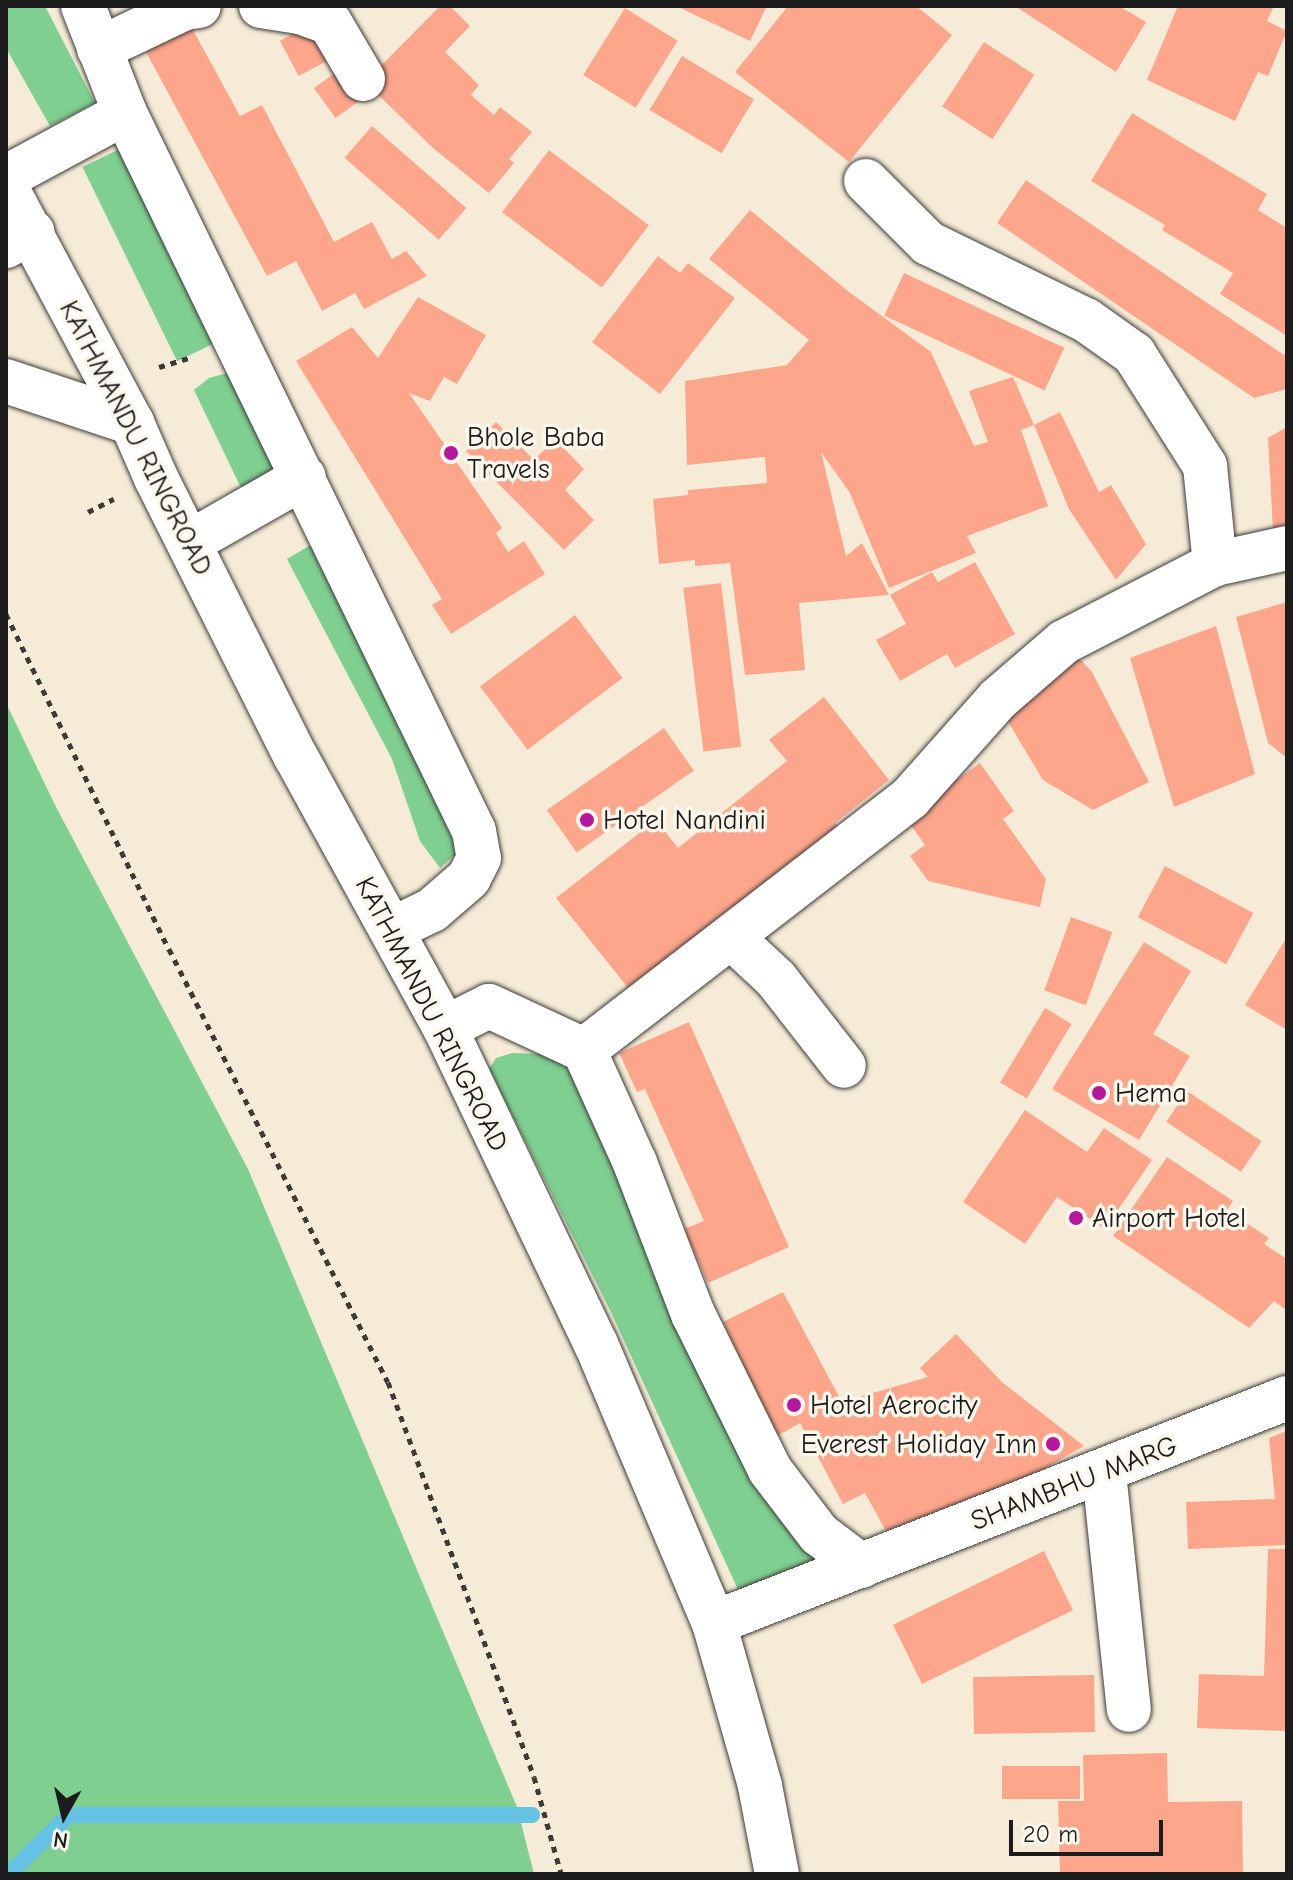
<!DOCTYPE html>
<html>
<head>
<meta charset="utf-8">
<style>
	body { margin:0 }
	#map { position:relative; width:1293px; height:1880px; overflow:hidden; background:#f5ebd6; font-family:"Comic Neue",sans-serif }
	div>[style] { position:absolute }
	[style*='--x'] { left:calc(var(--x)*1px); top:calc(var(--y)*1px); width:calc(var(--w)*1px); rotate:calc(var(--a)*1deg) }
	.green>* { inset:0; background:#7ecf90; transform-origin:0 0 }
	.stream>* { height:16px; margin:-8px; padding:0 8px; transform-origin:8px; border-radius:8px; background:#66c2e4 }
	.building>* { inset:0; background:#fda68c; transform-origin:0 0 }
	.path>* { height:5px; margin-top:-2.5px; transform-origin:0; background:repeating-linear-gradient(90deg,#3d3b38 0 6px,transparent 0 12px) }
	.roads { filter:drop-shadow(0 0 2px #3d3b38) drop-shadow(0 0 2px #3d3b38) }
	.minor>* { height:44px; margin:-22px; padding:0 22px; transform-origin:22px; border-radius:22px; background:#fff }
	.highway>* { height:44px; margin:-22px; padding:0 22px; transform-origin:22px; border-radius:22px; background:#fff }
	.dots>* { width:22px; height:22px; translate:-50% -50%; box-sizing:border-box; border:4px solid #fbf7ec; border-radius:50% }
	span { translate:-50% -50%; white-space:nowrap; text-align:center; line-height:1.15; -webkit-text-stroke:7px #fbf7ec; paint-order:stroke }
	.poi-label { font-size:28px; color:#1c1c1c }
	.left { translate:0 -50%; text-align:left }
	.right { translate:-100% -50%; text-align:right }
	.street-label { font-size:28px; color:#1c1c1c }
	.frame { position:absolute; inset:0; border:8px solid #1c1c1c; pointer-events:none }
	.north { position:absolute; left:24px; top:1776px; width:80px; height:80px; -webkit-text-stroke:6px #fbf7ec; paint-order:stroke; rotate:188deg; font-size:22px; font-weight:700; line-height:32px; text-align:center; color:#1c1c1c }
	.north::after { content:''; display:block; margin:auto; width:28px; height:36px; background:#1c1c1c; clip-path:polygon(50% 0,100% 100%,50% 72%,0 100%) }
	.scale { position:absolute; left:1009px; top:1820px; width:154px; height:36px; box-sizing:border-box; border:4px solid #1c1c1c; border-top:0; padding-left:10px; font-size:24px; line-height:28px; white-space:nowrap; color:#1c1c1c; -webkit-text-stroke:6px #fbf7ec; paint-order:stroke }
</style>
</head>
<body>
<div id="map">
	<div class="green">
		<div style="clip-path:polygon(6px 6px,45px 6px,95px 103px,50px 126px,6px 48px)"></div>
		<div style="left:140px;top:139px;width:216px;height:64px;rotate:64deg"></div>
		<div style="clip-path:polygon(235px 371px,281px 469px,242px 490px,194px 390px,209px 378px)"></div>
		<div style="clip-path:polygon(314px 543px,466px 845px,440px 868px,420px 841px,392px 759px,287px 559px)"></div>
		<div style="clip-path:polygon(6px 703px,56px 807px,248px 1169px,517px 1807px,534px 1874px,6px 1874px)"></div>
		<div style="clip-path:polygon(512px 1053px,542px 1054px,579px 1071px,846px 1569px,794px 1580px,775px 1575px,740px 1594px,611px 1312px,489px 1069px,496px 1058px)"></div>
	</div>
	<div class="stream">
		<div style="--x:9;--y:1874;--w:84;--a:-44.5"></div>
		<div style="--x:69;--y:1815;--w:463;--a:0"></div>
	</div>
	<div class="building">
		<div style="clip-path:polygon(440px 6px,450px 6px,470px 26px,445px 52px,479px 85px,471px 95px,494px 115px,500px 107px,532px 132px,509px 159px,514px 163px,489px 193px,433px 148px,365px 82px)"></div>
		<div style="clip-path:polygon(676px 6px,767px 6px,750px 41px)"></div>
		<div style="clip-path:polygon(788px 6px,916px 6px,952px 35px,849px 162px,735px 72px)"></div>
		<div style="clip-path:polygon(1015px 6px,1119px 6px,1146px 22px,1116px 72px)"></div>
		<div style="clip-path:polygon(1178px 6px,1274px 6px,1267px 21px,1287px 31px,1268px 76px,1258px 72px,1235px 121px,1147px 80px)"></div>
		<div style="left:625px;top:8px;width:62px;height:79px;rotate:32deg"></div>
		<div style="left:317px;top:21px;width:40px;height:42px;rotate:62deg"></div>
		<div style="clip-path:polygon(192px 28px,240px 116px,262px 105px,334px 242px,372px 222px,392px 259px,406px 251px,427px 276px,364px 309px,355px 293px,322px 311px,296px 261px,267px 276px,146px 52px)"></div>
		<div style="left:984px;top:42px;width:60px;height:77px;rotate:33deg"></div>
		<div style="left:682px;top:56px;width:84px;height:63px;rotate:31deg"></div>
		<div style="left:343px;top:67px;width:37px;height:36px;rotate:54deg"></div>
		<div style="clip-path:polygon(1132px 113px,1267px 194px,1258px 210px,1287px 228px,1287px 336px,1220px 294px,1233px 273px,1162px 230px,1165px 225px,1091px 181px)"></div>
		<div style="left:372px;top:126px;width:125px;height:42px;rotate:41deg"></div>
		<div style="left:549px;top:150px;width:125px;height:78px;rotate:37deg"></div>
		<div style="clip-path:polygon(1026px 180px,1284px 355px,1287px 350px,1287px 389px,1254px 398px,997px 223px)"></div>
		<div style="clip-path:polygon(750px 210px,849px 292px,931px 352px,974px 446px,988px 442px,969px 391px,1013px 377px,1034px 425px,1060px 412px,1099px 492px,1111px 485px,1146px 544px,1116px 580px,1069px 509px,1034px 425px,1021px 430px,1048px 506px,967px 536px,976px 553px,889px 588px,850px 493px,821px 452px,846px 556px,862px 543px,889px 595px,799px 603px,805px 670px,745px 675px,730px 563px,695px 566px,695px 560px,659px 564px,653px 499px,688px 495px,688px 490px,767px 483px,765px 457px,687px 465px,685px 381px,787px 365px,809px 340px,709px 259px)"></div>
		<div style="clip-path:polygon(658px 256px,680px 273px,688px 263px,735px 298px,660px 394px,592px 342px)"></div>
		<div style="left:904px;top:273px;width:177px;height:47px;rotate:25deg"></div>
		<div style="clip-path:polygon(418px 297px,486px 335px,457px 384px,444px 377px,430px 401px,409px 393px,502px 528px,496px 533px,508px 552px,524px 541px,545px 574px,451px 634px,432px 605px,442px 599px,296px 361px,352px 327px,378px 358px)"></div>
		<div style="clip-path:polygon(496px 422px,534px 460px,555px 439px,584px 469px,565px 490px,594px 520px,564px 550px,466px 451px)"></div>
		<div style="clip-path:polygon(1287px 427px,1287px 545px,1274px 550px,1268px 438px)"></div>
		<div style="clip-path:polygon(975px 562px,1015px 634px,955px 668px,947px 654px,900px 681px,876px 640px,906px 624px,890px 595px,932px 572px,938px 582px)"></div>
		<div style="left:721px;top:583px;width:165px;height:38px;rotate:83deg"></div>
		<div style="clip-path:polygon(1287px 602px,1287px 758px,1268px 743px,1236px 617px)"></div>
		<div style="left:575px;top:615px;width:79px;height:119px;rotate:53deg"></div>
		<div style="clip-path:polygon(1216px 626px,1255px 774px,1174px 807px,1130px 658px)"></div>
		<div style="clip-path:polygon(1069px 647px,1092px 672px,1149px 782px,1093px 810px,1043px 780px,1004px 715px)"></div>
		<div style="clip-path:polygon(824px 697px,889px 780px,835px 823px,841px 829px,633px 994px,556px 898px,656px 820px,678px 848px,787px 761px,769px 740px)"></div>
		<div style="left:664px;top:728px;width:52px;height:143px;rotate:55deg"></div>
		<div style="clip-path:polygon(980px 763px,1014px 811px,1003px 819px,1046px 879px,1040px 907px,928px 881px,910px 856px,925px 845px,905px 817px)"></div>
		<div style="left:1165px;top:866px;width:100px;height:58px;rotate:28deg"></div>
		<div style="left:1071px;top:917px;width:44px;height:78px;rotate:20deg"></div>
		<div style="clip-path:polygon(1287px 937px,1287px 1030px,1245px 1005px)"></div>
		<div style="clip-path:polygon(1144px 942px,1191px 971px,1153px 1034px,1190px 1056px,1139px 1140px,1052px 1089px)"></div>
		<div style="left:1045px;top:1008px;width:31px;height:87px;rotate:31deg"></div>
		<div style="clip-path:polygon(689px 1022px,789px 1247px,708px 1283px,684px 1229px,704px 1221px,645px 1089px,637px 1092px,619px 1053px)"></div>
		<div style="left:1187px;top:1091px;width:90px;height:37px;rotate:34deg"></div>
		<div style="clip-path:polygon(1025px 1110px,1087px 1152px,1104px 1128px,1152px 1160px,1105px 1229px,1057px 1197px,1025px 1244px,963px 1202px)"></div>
		<div style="clip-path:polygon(1167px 1157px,1233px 1201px,1227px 1210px,1269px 1238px,1264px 1244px,1287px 1259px,1287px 1311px,1274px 1301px,1249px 1328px,1113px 1236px)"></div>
		<div style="clip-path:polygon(783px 1292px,842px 1402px,928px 1377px,920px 1368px,956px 1334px,1002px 1382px,1084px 1446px,897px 1551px,865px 1493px,843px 1504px,800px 1423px,777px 1436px,723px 1322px)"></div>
		<div style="clip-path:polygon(1287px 1431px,1287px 1545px,1188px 1549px,1186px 1502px,1275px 1499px,1269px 1438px)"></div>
		<div style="clip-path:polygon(1268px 1549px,1287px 1549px,1287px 1731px,1197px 1728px,1199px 1674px,1264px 1676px)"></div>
		<div style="left:1044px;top:1551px;width:66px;height:168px;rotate:64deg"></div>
		<div style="left:1094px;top:1675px;width:57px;height:121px;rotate:89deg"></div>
		<div style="clip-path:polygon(1167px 1753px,1168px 1802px,1242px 1801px,1243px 1874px,1060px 1874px,1058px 1801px,1084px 1801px,1083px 1755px)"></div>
		<div style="left:1080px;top:1766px;width:33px;height:78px;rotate:90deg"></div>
	</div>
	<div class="path">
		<div style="--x:159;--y:367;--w:34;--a:-17"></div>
		<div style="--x:88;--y:512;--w:29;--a:-27"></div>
		<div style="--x:6;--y:614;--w:373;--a:64.1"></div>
		<div style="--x:169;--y:949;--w:485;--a:63.2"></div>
		<div style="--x:388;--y:1382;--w:421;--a:69.7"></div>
		<div style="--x:534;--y:1777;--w:101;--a:74.4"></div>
	</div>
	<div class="roads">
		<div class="minor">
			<div style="--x:83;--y:6;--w:115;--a:68.6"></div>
			<div style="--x:125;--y:113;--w:798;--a:64.08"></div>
			<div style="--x:474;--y:831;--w:27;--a:80"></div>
			<div style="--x:479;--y:858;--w:22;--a:117"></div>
			<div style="--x:469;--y:878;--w:49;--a:139.1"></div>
			<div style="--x:432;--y:910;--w:43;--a:154"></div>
			<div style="--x:261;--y:6;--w:39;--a:9"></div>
			<div style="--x:300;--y:12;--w:32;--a:20"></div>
			<div style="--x:330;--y:23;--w:65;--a:59.5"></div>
			<div style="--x:99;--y:49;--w:95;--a:-25.5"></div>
			<div style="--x:185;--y:8;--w:14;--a:-8"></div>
			<div style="--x:6;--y:177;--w:135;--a:-28.3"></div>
			<div style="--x:866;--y:181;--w:88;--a:45"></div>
			<div style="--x:928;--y:243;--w:176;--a:26"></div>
			<div style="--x:1086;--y:320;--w:59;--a:35.3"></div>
			<div style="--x:1134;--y:354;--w:133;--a:57.6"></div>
			<div style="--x:1205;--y:466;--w:99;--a:84.2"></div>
			<div style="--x:6;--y:246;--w:30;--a:-28"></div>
			<div style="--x:190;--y:542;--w:131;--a:-29.7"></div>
			<div style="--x:731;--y:937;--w:62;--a:43"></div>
			<div style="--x:776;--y:979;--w:110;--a:52"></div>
			<div style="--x:445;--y:1028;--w:49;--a:-26.6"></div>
			<div style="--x:489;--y:1006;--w:105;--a:24.9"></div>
			<div style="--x:584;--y:1050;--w:124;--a:65.7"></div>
			<div style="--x:635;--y:1163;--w:162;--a:69"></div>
			<div style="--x:693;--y:1314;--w:174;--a:63.7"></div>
			<div style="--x:770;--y:1470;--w:81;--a:52.6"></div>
			<div style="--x:819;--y:1534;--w:53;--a:37.3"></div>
			<div style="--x:584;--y:1050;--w:412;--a:-37.7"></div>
			<div style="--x:910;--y:798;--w:132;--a:-48.4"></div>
			<div style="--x:998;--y:699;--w:87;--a:-40.8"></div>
			<div style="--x:1064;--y:642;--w:170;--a:-27.3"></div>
			<div style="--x:1215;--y:564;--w:74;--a:-12.5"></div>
			<div style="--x:1104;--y:1473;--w:238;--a:84"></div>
			<div style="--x:714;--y:1623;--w:616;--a:-21.44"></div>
		</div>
		<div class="highway">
			<div style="--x:6;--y:187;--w:268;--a:61.9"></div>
			<div style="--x:132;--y:423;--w:60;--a:66.4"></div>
			<div style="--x:156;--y:478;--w:312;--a:63.4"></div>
			<div style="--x:296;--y:757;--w:309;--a:61.2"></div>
			<div style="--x:445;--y:1028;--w:350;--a:64.5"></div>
			<div style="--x:596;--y:1344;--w:303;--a:67.1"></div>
			<div style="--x:714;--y:1623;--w:169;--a:74.2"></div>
			<div style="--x:760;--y:1786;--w:90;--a:79.1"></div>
			<div style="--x:6;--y:381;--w:133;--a:18.4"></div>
		</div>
	</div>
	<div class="dots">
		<div style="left:451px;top:453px;background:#b5179e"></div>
		<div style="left:587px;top:820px;background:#b5179e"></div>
		<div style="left:1099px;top:1093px;background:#b5179e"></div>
		<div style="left:1076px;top:1218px;background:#b5179e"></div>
		<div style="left:794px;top:1405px;background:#b5179e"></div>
		<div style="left:1053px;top:1444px;background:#b5179e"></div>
	</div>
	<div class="poi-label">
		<span class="left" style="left:467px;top:453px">Bhole Baba<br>Travels</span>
		<span class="left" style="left:603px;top:820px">Hotel Nandini</span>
		<span class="left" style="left:1115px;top:1093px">Hema</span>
		<span class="left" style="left:1092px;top:1218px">Airport Hotel</span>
		<span class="left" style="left:810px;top:1405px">Hotel Aerocity</span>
		<span class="right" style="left:1037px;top:1444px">Everest Holiday Inn</span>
	</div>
	<div class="street-label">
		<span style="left:136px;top:438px;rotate:63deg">KATHMANDU RINGROAD</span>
		<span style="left:432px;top:1014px;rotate:63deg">KATHMANDU RINGROAD</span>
		<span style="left:1074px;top:1483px;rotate:-21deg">SHAMBHU MARG</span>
	</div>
	<div class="frame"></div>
	<div class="north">N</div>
	<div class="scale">20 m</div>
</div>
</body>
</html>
